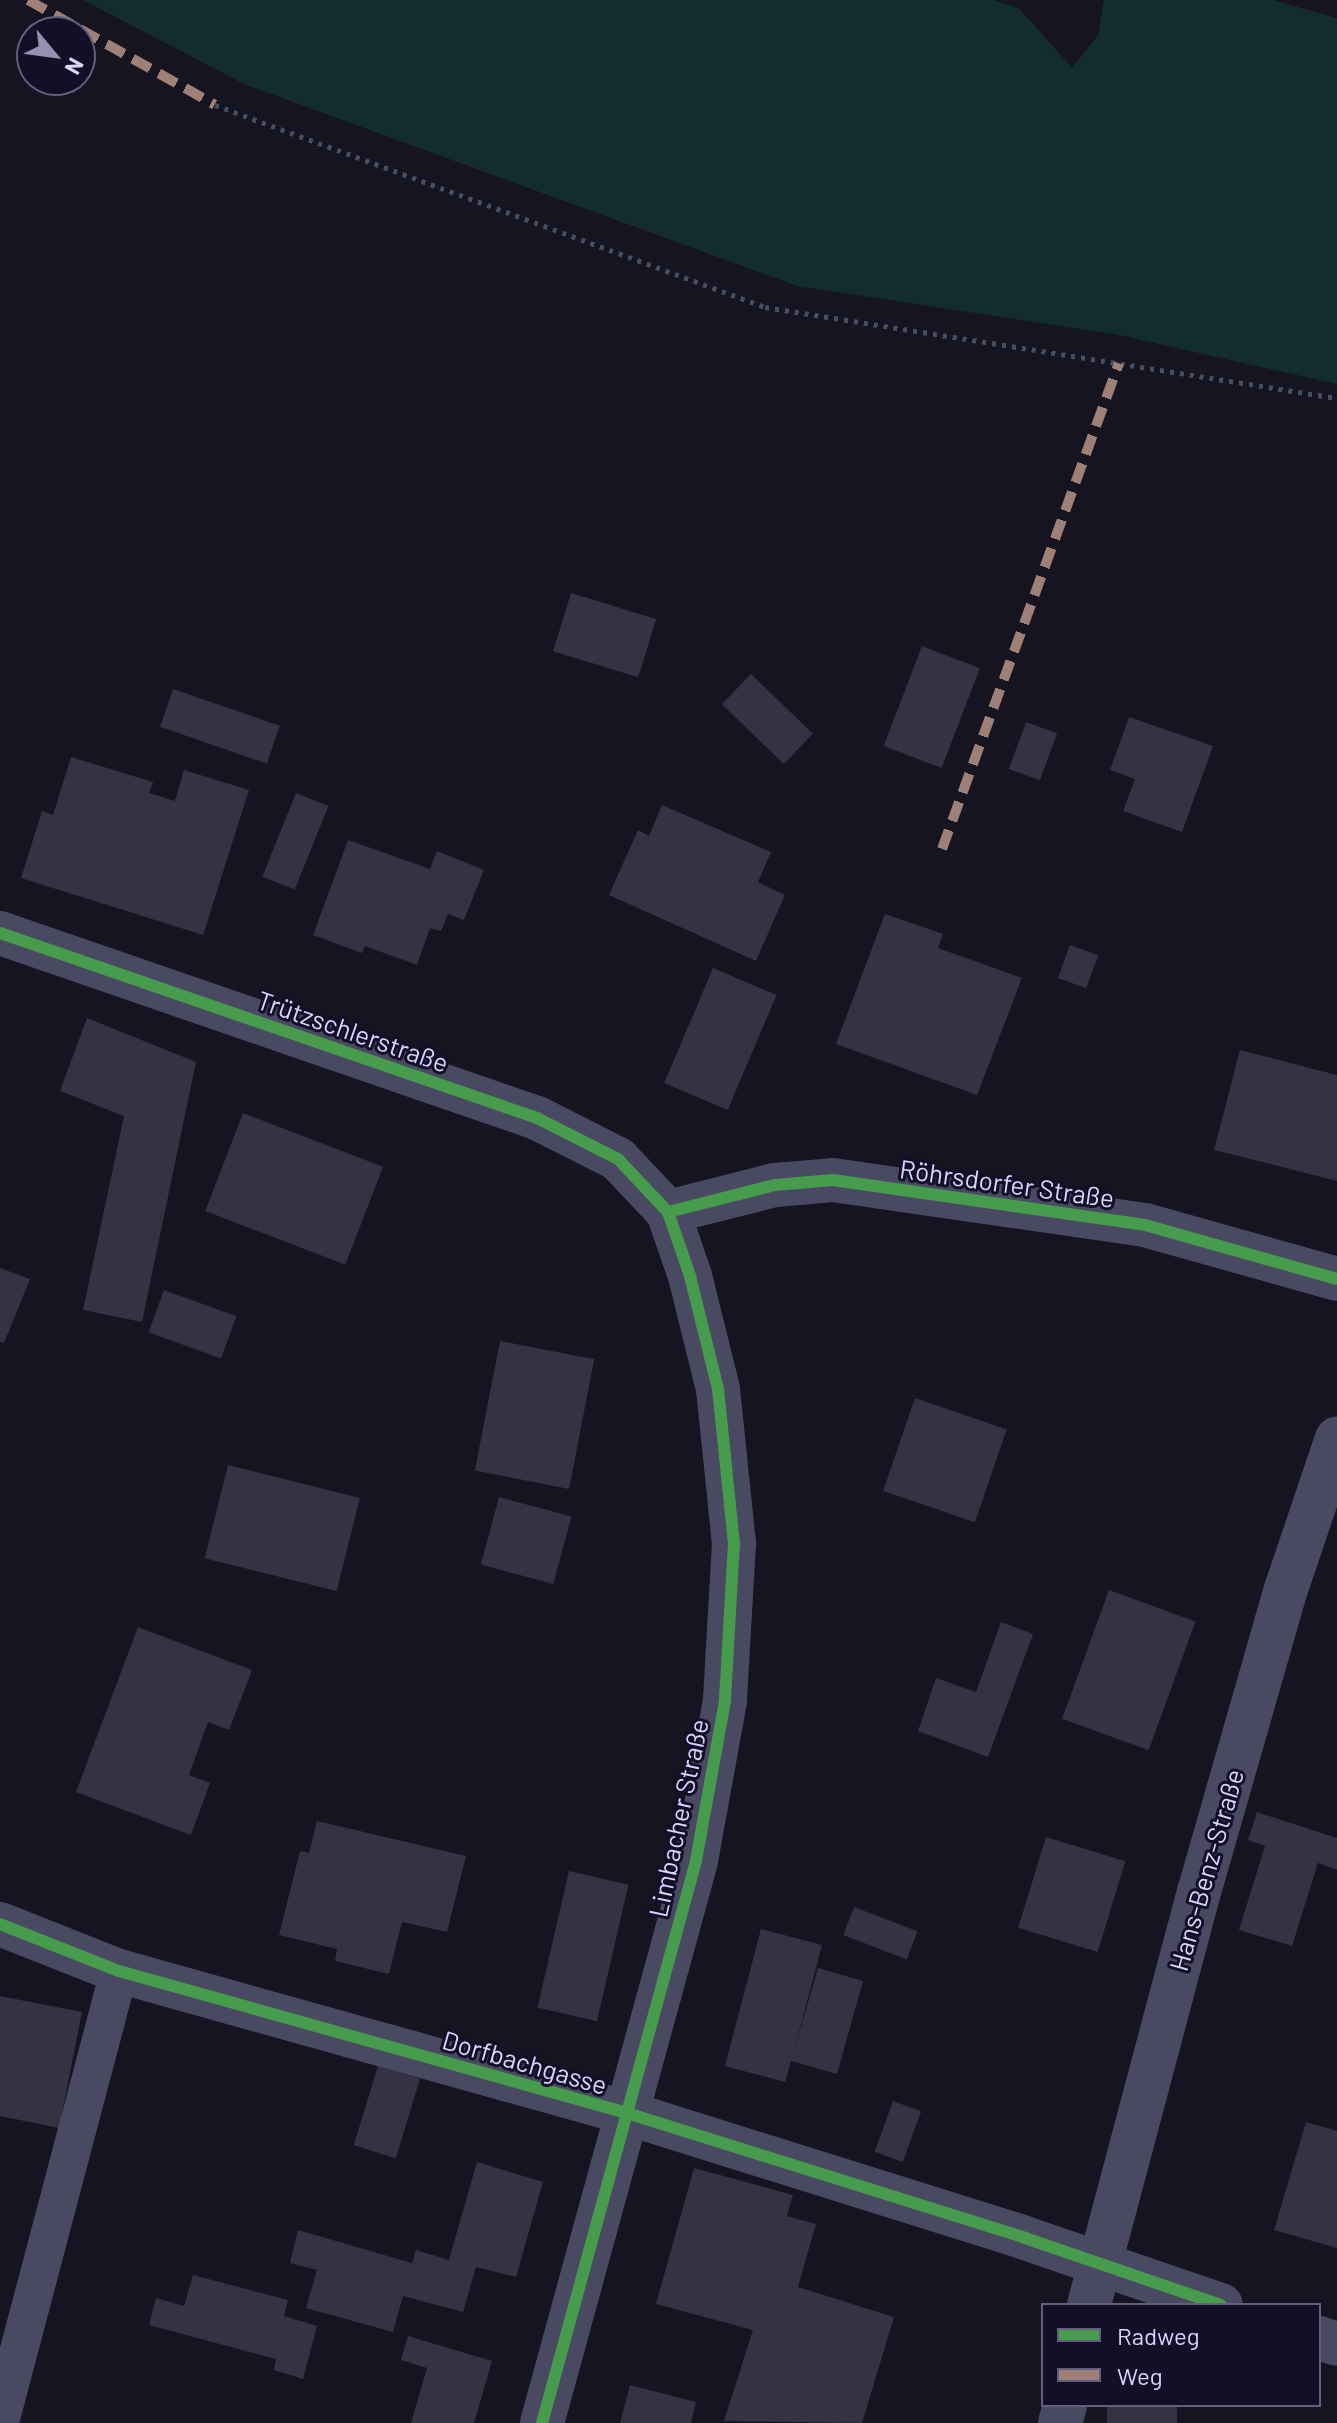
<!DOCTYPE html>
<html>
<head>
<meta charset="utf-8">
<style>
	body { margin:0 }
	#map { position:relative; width:1337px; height:2423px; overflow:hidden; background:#161421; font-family:Barlow,sans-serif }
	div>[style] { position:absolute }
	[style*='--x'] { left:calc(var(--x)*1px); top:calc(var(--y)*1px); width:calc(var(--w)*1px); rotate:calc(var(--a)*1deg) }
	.green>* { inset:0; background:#132c2d }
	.building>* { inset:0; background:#343243; transform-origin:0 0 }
	.path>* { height:5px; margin-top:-2.5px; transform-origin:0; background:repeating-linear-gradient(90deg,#44505f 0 4px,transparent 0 10px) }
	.service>* { height:38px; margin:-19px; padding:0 19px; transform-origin:19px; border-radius:19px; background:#4a4962 }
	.minor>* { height:44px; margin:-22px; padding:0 22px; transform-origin:22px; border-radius:22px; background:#4a4962 }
	.tertiary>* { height:44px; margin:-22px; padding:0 22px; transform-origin:22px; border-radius:22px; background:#4a4962 }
	.quiet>* { height:10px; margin-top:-5px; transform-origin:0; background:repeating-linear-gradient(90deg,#9e8076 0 20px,transparent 0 30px) }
	.cycleway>* { height:12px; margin:-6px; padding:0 6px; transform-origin:6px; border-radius:6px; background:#469c4c }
	span { translate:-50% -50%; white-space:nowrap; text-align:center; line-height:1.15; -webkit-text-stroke:6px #130f26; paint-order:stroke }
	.street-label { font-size:26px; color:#d9d4ff }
	.legend { position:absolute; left:1041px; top:2303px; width:280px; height:104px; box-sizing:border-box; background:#130f26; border:2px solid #625e7d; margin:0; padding:10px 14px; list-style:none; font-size:24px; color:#d9d4ff }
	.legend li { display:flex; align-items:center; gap:16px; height:40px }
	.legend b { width:40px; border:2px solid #625e7d }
	.north { position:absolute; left:16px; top:16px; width:80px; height:80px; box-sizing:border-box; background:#130f26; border:2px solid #625e7d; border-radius:50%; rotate:119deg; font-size:22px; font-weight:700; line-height:32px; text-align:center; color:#d9d4ff }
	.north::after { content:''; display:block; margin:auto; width:28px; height:36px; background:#9591b1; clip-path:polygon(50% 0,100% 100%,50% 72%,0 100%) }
</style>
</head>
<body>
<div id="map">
	<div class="green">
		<div style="clip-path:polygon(83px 0,993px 0,1019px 8px,1072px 68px,1098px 35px,1104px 0,1273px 0,1337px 18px,1337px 384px,1114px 334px,797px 286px,244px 84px)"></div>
	</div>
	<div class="building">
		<div style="left:571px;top:593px;width:89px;height:61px;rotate:17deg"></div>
		<div style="left:922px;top:646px;width:62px;height:107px;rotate:21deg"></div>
		<div style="left:751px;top:674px;width:86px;height:42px;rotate:44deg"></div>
		<div style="left:173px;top:689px;width:113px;height:40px;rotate:19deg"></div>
		<div style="clip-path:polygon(1129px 717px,1213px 746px,1182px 832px,1123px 811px,1135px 779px,1110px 770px)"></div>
		<div style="left:1026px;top:722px;width:33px;height:50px;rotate:20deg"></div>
		<div style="clip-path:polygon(71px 757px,153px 782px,149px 793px,175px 801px,184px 770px,249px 790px,203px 935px,21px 878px,42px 811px,53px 815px)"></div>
		<div style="left:296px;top:793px;width:35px;height:90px;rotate:22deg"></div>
		<div style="clip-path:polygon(662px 805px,771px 852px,758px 882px,785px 895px,756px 961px,609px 895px,638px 830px,649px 836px)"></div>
		<div style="clip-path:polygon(348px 840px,430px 869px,437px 851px,484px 870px,464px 920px,448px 914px,441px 931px,430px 928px,417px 965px,365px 946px,362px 953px,313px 935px)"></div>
		<div style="clip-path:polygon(885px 914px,943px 934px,938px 948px,1022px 978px,977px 1095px,836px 1044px)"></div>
		<div style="left:1070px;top:945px;width:30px;height:35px;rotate:20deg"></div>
		<div style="left:713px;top:968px;width:69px;height:125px;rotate:23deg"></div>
		<div style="clip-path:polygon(87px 1018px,196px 1062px,142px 1322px,83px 1310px,124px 1116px,60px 1091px)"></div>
		<div style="clip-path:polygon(1240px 1050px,1337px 1075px,1337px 1181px,1214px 1150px)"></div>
		<div style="left:243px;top:1113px;width:150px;height:105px;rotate:21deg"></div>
		<div style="clip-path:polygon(0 1268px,30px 1279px,4px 1343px,0 1342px)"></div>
		<div style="left:164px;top:1290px;width:77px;height:45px;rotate:20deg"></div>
		<div style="left:500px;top:1341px;width:96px;height:132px;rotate:11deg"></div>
		<div style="left:915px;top:1398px;width:97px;height:98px;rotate:19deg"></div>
		<div style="left:228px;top:1465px;width:136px;height:96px;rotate:14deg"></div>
		<div style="left:499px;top:1497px;width:75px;height:70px;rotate:15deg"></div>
		<div style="left:1109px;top:1590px;width:92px;height:137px;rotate:20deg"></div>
		<div style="clip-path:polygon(1001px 1622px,1033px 1634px,988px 1757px,918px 1731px,936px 1678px,976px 1692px)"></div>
		<div style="clip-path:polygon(138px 1627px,252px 1670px,229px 1730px,208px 1722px,189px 1775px,210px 1783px,191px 1835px,76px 1792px)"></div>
		<div style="clip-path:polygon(1257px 1812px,1337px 1838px,1337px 1870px,1318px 1863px,1292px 1946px,1239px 1930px,1265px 1846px,1248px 1840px)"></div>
		<div style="clip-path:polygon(317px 1821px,466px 1856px,447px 1932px,402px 1922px,389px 1974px,335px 1961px,337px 1949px,279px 1935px,300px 1851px,309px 1853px)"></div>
		<div style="left:1046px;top:1837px;width:83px;height:95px;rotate:17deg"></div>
		<div style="left:569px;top:1871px;width:61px;height:140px;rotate:13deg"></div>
		<div style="left:854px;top:1907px;width:68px;height:30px;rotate:21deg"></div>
		<div style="clip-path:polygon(761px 1929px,822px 1945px,794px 2051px,818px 1968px,863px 1981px,837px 2074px,791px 2061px,785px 2082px,725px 2066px)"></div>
		<div style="clip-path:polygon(0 1996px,82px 2012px,59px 2128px,0 2116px)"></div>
		<div style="left:378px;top:2066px;width:44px;height:83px;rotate:17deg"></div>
		<div style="left:893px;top:2101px;width:30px;height:54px;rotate:20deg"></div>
		<div style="clip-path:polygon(1306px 2122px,1337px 2131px,1337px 2248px,1274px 2230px)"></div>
		<div style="clip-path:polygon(477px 2162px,543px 2182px,516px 2277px,476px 2267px,463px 2312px,403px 2296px,393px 2332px,306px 2308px,317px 2270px,290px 2263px,298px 2230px,412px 2263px,416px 2250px,449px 2260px)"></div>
		<div style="clip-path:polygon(694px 2168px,793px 2195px,787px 2216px,816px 2224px,798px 2287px,894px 2317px,862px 2423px,724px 2421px,753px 2330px,656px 2304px)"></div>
		<div style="clip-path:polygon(193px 2275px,288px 2300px,284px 2316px,317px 2326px,303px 2379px,274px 2370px,276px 2359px,149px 2325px,156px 2298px,184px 2306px)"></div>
		<div style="clip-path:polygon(408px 2336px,492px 2361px,474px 2423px,411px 2423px,427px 2368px,401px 2360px)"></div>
		<div style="clip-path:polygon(630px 2385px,696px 2402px,691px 2423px,620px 2423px)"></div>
		<div style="left:1107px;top:2405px;width:70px;height:18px"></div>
	</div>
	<div class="path">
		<div style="--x:215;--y:105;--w:586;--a:20.17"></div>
		<div style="--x:765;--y:307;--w:579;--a:9.04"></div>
	</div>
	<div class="service">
		<div style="--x:0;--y:2422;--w:466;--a:-75.2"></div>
	</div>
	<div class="minor">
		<div style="--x:668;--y:1212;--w:110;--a:-14.2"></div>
		<div style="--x:775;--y:1185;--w:58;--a:-4.9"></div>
		<div style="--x:833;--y:1180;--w:315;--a:8.2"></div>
		<div style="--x:1145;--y:1225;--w:199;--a:15.7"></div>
		<div style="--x:0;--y:1924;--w:128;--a:21.6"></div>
		<div style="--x:119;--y:1971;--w:527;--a:15.62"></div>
		<div style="--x:627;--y:2113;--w:417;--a:17.4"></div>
		<div style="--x:1025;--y:2238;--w:207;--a:18.9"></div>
		<div style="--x:1089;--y:2305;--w:427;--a:-75.1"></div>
		<div style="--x:1199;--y:1892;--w:315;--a:-74"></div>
		<div style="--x:1286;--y:1589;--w:159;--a:-71.3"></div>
		<div style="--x:1319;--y:2338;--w:19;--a:18"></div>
		<div style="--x:1060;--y:2423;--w:19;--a:-74"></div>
	</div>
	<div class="tertiary">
		<div style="--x:0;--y:933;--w:568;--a:19.01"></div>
		<div style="--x:537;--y:1118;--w:91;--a:26.8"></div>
		<div style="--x:618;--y:1159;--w:73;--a:46.7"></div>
		<div style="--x:668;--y:1212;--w:68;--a:71"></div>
		<div style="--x:690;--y:1276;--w:116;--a:76.1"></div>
		<div style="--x:718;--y:1389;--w:155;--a:84.1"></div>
		<div style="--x:734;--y:1543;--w:158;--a:93.3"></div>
		<div style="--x:725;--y:1701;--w:163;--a:100.3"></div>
		<div style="--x:696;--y:1861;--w:583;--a:105.32"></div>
	</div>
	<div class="quiet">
		<div style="--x:28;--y:0;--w:214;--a:29.3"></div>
		<div style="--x:942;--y:849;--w:517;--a:-69.99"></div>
	</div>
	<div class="cycleway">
		<div style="--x:0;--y:933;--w:568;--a:19.01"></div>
		<div style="--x:537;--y:1118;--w:91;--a:26.8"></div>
		<div style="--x:618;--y:1159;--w:73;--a:46.7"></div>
		<div style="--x:668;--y:1212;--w:68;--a:71"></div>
		<div style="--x:690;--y:1276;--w:116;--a:76.1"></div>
		<div style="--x:718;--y:1389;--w:155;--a:84.1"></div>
		<div style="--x:734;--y:1543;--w:158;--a:93.3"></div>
		<div style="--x:725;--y:1701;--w:163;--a:100.3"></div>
		<div style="--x:696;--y:1861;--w:583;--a:105.32"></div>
		<div style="--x:668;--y:1212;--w:110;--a:-14.2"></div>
		<div style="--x:775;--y:1185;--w:58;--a:-4.9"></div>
		<div style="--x:833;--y:1180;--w:315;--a:8.2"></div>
		<div style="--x:1145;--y:1225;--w:199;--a:15.7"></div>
		<div style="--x:0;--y:1924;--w:128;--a:21.6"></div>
		<div style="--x:119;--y:1971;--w:527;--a:15.62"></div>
		<div style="--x:627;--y:2113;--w:417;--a:17.4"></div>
		<div style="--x:1025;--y:2238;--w:207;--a:18.9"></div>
	</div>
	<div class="street-label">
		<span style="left:353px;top:1031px;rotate:19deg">Trützschlerstraße</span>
		<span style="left:1007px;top:1183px;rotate:8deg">Röhrsdorfer Straße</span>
		<span style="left:678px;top:1818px;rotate:-78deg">Limbacher Straße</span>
		<span style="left:1206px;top:1870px;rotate:-74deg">Hans-Benz-Straße</span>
		<span style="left:525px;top:2062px;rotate:16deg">Dorfbachgasse</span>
	</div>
	<ul class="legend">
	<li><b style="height:10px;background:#469c4c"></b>Radweg</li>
	<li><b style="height:10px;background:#9e8076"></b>Weg</li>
	</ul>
	<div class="north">N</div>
</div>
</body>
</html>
